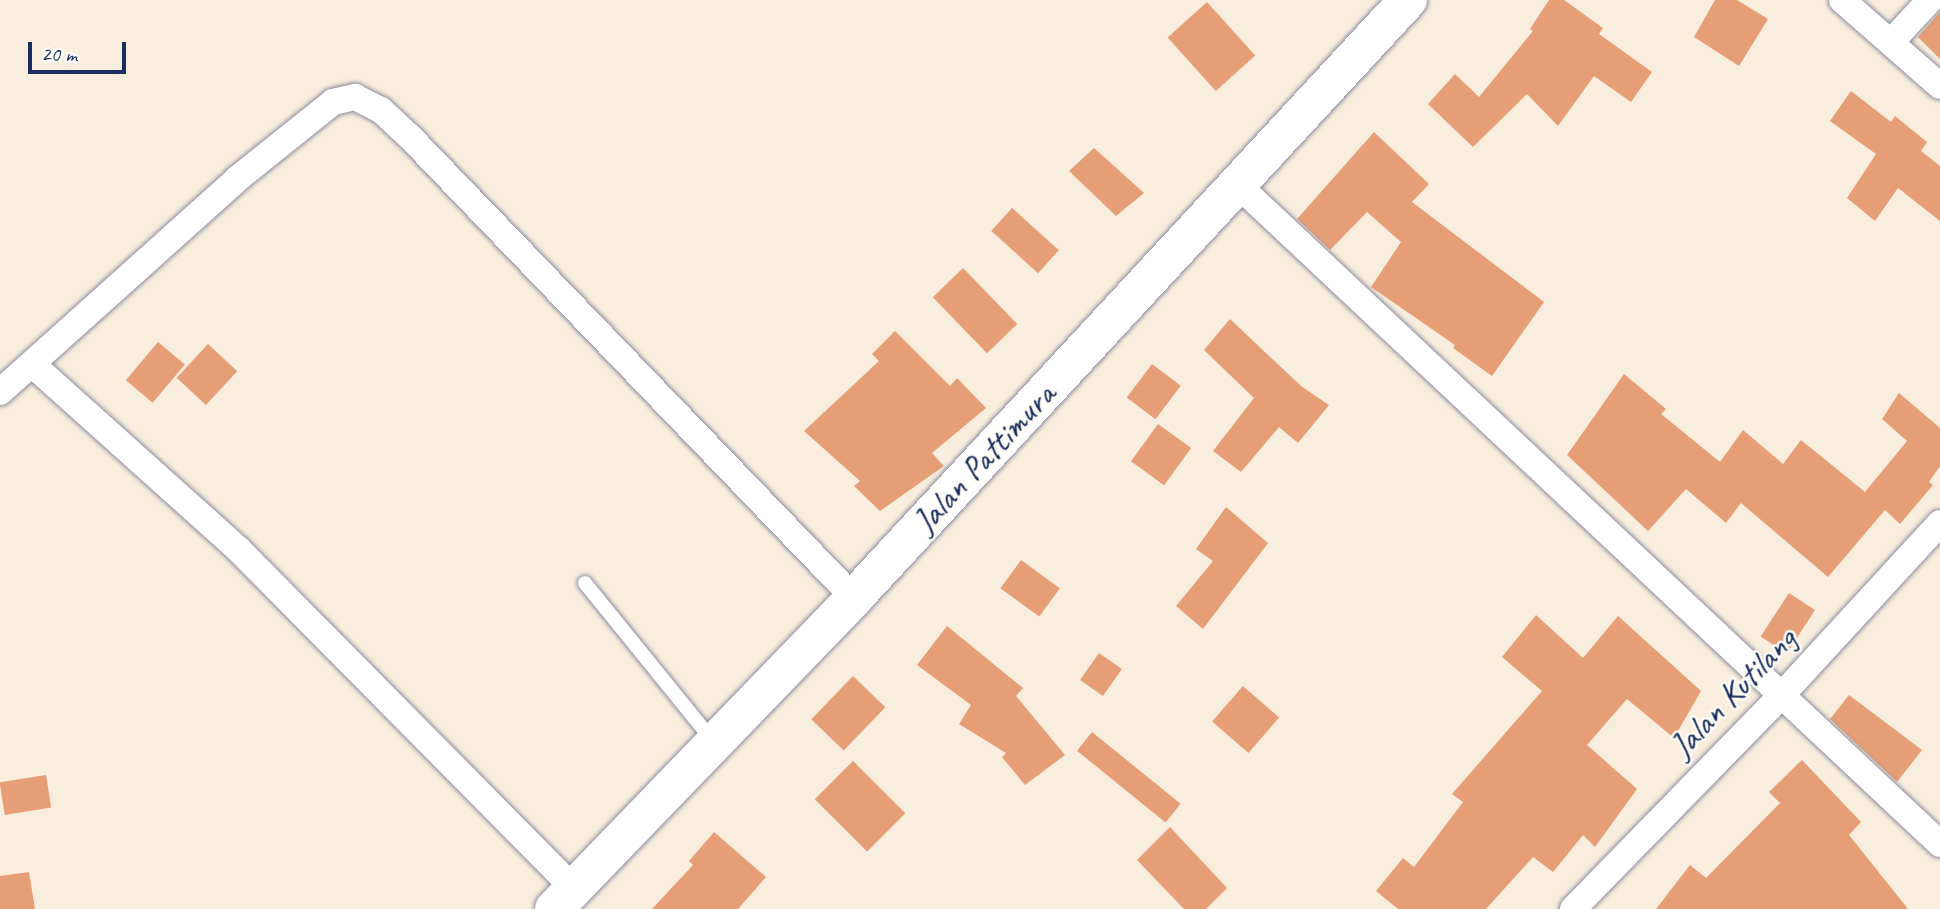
<!DOCTYPE html>
<html>
<head>
<meta charset="utf-8">
<style>
	body { margin:0 }
	#map { position:relative; width:1940px; height:909px; overflow:hidden; background:#f9edde; font-family:Caveat,sans-serif }
	div>[style] { position:absolute }
	[style*='--x'] { left:calc(var(--x)*1px); top:calc(var(--y)*1px); width:calc(var(--w)*1px); rotate:calc(var(--a)*1deg) }
	.building>* { inset:0; background:#e69e76; transform-origin:0 0 }
	.roads { filter:drop-shadow(0 0 2px #8a8e9e) drop-shadow(0 0 2px #8a8e9e) }
	.service>* { height:14px; margin:-7px; padding:0 7px; transform-origin:7px; border-radius:7px; background:#fff }
	.minor>* { height:26px; margin:-13px; padding:0 13px; transform-origin:13px; border-radius:13px; background:#fff }
	.primary>* { height:38px; margin:-19px; padding:0 19px; transform-origin:19px; border-radius:19px; background:#fff }
	span { translate:-50% -50%; white-space:nowrap; text-align:center; line-height:1.15; -webkit-text-stroke:5px #fdfcf7; paint-order:stroke }
	.street-label { font-size:35px; color:#1b2f5e }
	.scale { position:absolute; left:28px; top:42px; width:98px; height:32px; box-sizing:border-box; border:4px solid #1b2f5e; border-top:0; padding-left:9px; font-size:21px; line-height:24px; white-space:nowrap; color:#1b2f5e; -webkit-text-stroke:5px #fdfcf7; paint-order:stroke }
</style>
</head>
<body>
<div id="map">
	<div class="building">
		<div style="clip-path:polygon(1549px 0,1564px 0,1603px 28px,1599px 34px,1652px 72px,1631px 102px,1594px 76px,1558px 126px,1527px 94px,1473px 147px,1428px 104px,1455px 74px,1479px 97px,1533px 31px,1530px 29px)"></div>
		<div style="clip-path:polygon(1715px 0,1737px 0,1768px 19px,1739px 66px,1694px 37px)"></div>
		<div style="left:1207px;top:2px;width:72px;height:53px;rotate:48deg"></div>
		<div style="clip-path:polygon(1940px 12px,1940px 59px,1918px 37px)"></div>
		<div style="clip-path:polygon(1851px 91px,1891px 122px,1895px 116px,1927px 142px,1921px 151px,1940px 166px,1940px 221px,1898px 188px,1875px 221px,1847px 198px,1876px 154px,1830px 121px)"></div>
		<div style="clip-path:polygon(1374px 132px,1429px 184px,1412px 202px,1544px 302px,1492px 376px,1453px 348px,1455px 345px,1371px 287px,1401px 242px,1367px 212px,1330px 250px,1297px 219px)"></div>
		<div style="clip-path:polygon(1094px 148px,1144px 193px,1116px 216px,1069px 171px)"></div>
		<div style="left:1012px;top:208px;width:63px;height:31px;rotate:42deg"></div>
		<div style="left:963px;top:268px;width:78px;height:42px;rotate:46deg"></div>
		<div style="clip-path:polygon(1230px 319px,1301px 386px,1329px 405px,1298px 443px,1279px 427px,1241px 472px,1213px 451px,1254px 398px,1204px 350px)"></div>
		<div style="clip-path:polygon(895px 331px,950px 386px,957px 378px,986px 408px,932px 453px,944px 466px,880px 511px,854px 486px,860px 481px,804px 431px,879px 361px,872px 354px)"></div>
		<div style="left:158px;top:342px;width:35px;height:50px;rotate:40deg"></div>
		<div style="left:208px;top:344px;width:40px;height:46px;rotate:43deg"></div>
		<div style="left:1152px;top:364px;width:36px;height:42px;rotate:37deg"></div>
		<div style="clip-path:polygon(1624px 374px,1666px 409px,1661px 414px,1720px 462px,1743px 430px,1783px 464px,1801px 440px,1865px 492px,1907px 441px,1882px 419px,1899px 393px,1940px 428px,1940px 466px,1929px 482px,1933px 485px,1900px 524px,1885px 510px,1828px 577px,1741px 503px,1726px 523px,1686px 489px,1648px 531px,1567px 455px)"></div>
		<div style="left:1158px;top:424px;width:41px;height:46px;rotate:36deg"></div>
		<div style="clip-path:polygon(1226px 507px,1268px 543px,1203px 629px,1176px 606px,1213px 561px,1196px 549px)"></div>
		<div style="left:1021px;top:560px;width:48px;height:35px;rotate:36deg"></div>
		<div style="left:1789px;top:593px;width:31px;height:52px;rotate:33deg"></div>
		<div style="clip-path:polygon(1536px 615px,1583px 658px,1618px 616px,1701px 691px,1674px 738px,1627px 699px,1587px 745px,1637px 789px,1595px 847px,1583px 835px,1553px 872px,1533px 857px,1486px 909px,1398px 909px,1376px 891px,1403px 858px,1414px 867px,1463px 802px,1452px 794px,1542px 691px,1502px 657px)"></div>
		<div style="clip-path:polygon(947px 626px,1023px 688px,1016px 696px,1065px 755px,1025px 785px,1002px 757px,1006px 753px,959px 724px,971px 705px,917px 665px)"></div>
		<div style="left:1099px;top:653px;width:28px;height:33px;rotate:35deg"></div>
		<div style="left:853px;top:676px;width:45px;height:60px;rotate:44deg"></div>
		<div style="left:1243px;top:686px;width:48px;height:47px;rotate:41deg"></div>
		<div style="clip-path:polygon(1849px 695px,1922px 750px,1897px 782px,1830px 719px)"></div>
		<div style="left:1092px;top:732px;width:114px;height:24px;rotate:39deg"></div>
		<div style="clip-path:polygon(1802px 760px,1861px 822px,1849px 835px,1908px 909px,1656px 909px,1690px 865px,1706px 878px,1780px 803px,1769px 792px)"></div>
		<div style="left:853px;top:761px;width:74px;height:54px;rotate:45deg"></div>
		<div style="left:46px;top:775px;width:33px;height:47px;rotate:81deg"></div>
		<div style="clip-path:polygon(1170px 827px,1227px 888px,1206px 909px,1184px 909px,1137px 860px)"></div>
		<div style="clip-path:polygon(714px 832px,766px 877px,738px 909px,652px 909px,693px 865px,689px 861px)"></div>
		<div style="clip-path:polygon(29px 872px,35px 909px,0 909px,0 876px)"></div>
	</div>
	<div class="roads">
		<div class="service">
			<div style="--x:585;--y:583;--w:203;--a:51"></div>
		</div>
		<div class="minor">
			<div style="--x:1842;--y:0;--w:130;--a:41.3"></div>
			<div style="--x:1892;--y:41;--w:56;--a:-47.2"></div>
			<div style="--x:1238;--y:185;--w:963;--a:43.19"></div>
			<div style="--x:33;--y:365;--w:277;--a:41.9"></div>
			<div style="--x:239;--y:550;--w:474;--a:45.3"></div>
			<div style="--x:0;--y:392;--w:319;--a:-41.9"></div>
			<div style="--x:237;--y:179;--w:123;--a:-38.7"></div>
			<div style="--x:333;--y:102;--w:23;--a:-13"></div>
			<div style="--x:355;--y:97;--w:29;--a:27"></div>
			<div style="--x:381;--y:110;--w:38;--a:43"></div>
			<div style="--x:409;--y:136;--w:641;--a:46.07"></div>
			<div style="--x:1573;--y:909;--w:296;--a:-45.7"></div>
			<div style="--x:1780;--y:697;--w:236;--a:-47.4"></div>
		</div>
		<div class="primary">
			<div style="--x:554;--y:909;--w:432;--a:-46"></div>
			<div style="--x:854;--y:598;--w:815;--a:-47.19"></div>
		</div>
	</div>
	<div class="street-label">
		<span style="left:984px;top:458px;rotate:-47deg">Jalan Pattimura</span>
		<span style="left:1733px;top:693px;rotate:-46deg">Jalan Kutilang</span>
	</div>
	<div class="scale">20 m</div>
</div>
</body>
</html>
